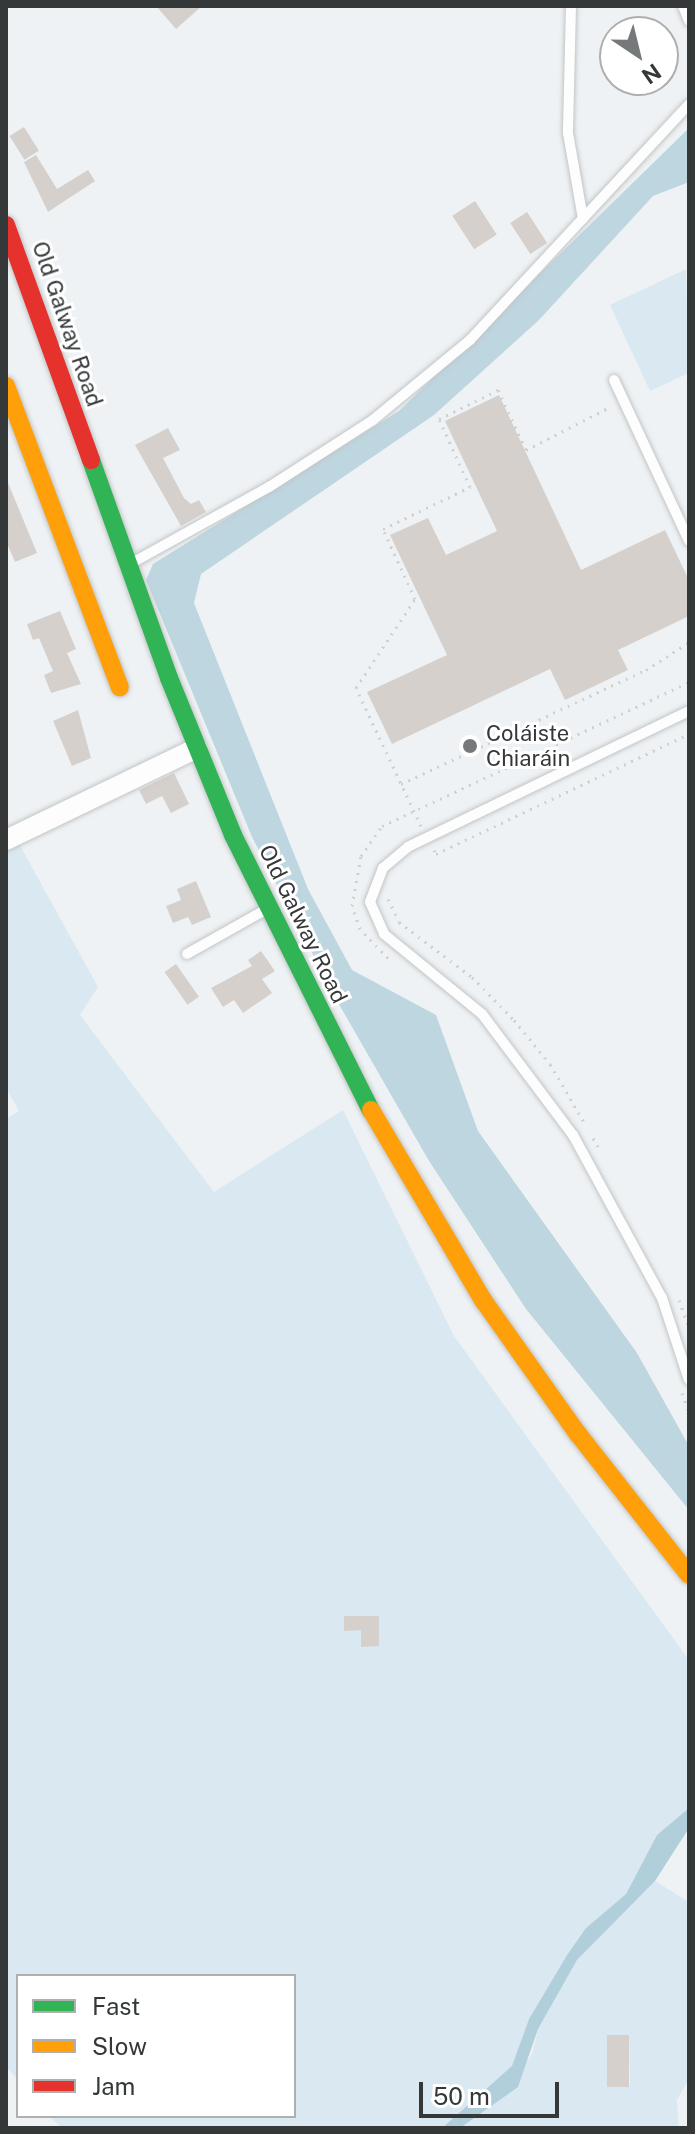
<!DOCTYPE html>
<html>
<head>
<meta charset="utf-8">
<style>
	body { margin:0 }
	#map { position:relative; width:695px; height:2134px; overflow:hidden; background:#eff2f4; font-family:"Public Sans",sans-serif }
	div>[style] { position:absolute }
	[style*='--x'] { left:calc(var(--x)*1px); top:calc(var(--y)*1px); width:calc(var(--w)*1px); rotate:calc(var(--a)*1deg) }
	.green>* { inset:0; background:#dae9f1 }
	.forest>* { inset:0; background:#bed6e0 }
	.water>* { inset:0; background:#b1cedb }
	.building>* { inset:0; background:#d5d0cc; transform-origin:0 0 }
	.path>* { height:3px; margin-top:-1.5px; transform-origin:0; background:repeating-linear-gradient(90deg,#ced0d1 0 2px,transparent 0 8px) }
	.roads { filter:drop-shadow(0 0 2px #c2c5c6) drop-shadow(0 0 2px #c2c5c6) }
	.lane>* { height:10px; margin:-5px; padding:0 5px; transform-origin:5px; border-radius:5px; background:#fdfdfd }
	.street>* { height:20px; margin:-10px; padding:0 10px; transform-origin:10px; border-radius:10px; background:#fdfdfd }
	.fast>* { height:18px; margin:-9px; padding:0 9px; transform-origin:9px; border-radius:9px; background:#30b455 }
	.slow>* { height:18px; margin:-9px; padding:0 9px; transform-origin:9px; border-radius:9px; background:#ff9f0a }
	.jam>* { height:18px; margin:-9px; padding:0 9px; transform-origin:9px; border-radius:9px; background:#e5322d }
	.dots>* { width:22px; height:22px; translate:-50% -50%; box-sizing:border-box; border:4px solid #fff; border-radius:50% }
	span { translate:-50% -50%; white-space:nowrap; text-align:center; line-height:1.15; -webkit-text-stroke:6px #fff; paint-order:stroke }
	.street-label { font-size:22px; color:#353839 }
	.poi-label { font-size:22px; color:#353839 }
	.left { translate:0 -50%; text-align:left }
	.frame { position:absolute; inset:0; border:8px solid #353839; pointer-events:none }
	.legend { position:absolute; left:16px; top:1974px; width:280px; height:144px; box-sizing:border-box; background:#fff; border:2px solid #aeafb0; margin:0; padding:10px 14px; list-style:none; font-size:24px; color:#353839 }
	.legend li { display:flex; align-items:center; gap:16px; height:40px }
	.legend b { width:40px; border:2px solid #aeafb0 }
	.north { position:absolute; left:599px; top:16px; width:80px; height:80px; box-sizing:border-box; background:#fff; border:2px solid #aeafb0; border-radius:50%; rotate:145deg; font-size:22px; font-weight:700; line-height:32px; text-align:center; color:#353839 }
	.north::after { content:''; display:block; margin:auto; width:28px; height:36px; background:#76797a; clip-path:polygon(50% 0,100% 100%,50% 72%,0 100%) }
	.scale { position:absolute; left:419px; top:2082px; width:140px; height:36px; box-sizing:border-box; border:4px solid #353839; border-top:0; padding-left:10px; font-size:24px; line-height:28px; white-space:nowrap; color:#353839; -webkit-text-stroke:6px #fff; paint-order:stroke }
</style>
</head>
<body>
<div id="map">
	<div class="green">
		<div style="clip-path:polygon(686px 269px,689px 373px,650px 391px,610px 305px)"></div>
		<div style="clip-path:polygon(17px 840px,98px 987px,80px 1015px,214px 1192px,343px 1110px,454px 1336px,689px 1660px,689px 1808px,657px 1835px,626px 1894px,586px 1928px,567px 1955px,529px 2019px,513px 2066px,442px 2128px,62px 2128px,49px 2116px,294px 2116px,294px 1976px,18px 1976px,18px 2080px,6px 2067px,6px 1119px,19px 1111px,6px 1088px,6px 847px)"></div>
		<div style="clip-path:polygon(evenodd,655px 1881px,689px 1902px,689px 2079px,677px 2100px,679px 2128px,460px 2128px,503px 2097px,532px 2054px,538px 2029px,577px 1960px,655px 1881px,607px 2035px,629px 2035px,630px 2086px,608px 2087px,607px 2035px)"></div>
	</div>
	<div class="forest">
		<div style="clip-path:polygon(689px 128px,689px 182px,653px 196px,539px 320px,434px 415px,201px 574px,194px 603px,308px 889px,352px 970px,436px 1015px,478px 1131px,637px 1353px,689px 1446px,689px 1510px,526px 1309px,429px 1161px,336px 999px,252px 837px,146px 580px,153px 564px,399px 411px)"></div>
	</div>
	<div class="water">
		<div style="clip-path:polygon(689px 1808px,689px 1828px,655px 1881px,577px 1960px,538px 2029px,518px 2087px,460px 2128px,442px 2128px,512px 2066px,529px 2019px,567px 1955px,586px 1928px,626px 1894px,657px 1835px)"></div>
	</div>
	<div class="building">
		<div style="clip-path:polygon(156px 6px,202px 6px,176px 29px)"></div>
		<div style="left:24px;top:127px;width:28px;height:17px;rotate:58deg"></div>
		<div style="clip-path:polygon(36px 155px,57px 189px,88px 170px,95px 181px,48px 212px,24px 162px)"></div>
		<div style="left:475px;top:201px;width:40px;height:27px;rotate:57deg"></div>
		<div style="left:527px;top:212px;width:37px;height:20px;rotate:57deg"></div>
		<div style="clip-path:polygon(499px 395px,581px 570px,665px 530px,687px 576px,689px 616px,618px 650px,628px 670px,565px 700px,550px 669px,392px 744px,367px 692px,447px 655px,390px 535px,428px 518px,446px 555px,497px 531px,445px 421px)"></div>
		<div style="clip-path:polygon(168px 428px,180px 450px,163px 458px,184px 498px,191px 504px,199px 500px,206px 512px,181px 526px,135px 445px)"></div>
		<div style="clip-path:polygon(6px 478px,37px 553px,15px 562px,6px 541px)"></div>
		<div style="clip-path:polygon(60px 611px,76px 649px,67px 653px,81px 684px,51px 693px,44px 675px,53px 671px,39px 638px,33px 640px,27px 624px)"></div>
		<div style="clip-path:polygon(78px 710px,91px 758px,72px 766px,53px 721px)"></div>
		<div style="clip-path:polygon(174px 773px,189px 804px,171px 813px,162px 796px,146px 804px,139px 790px)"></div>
		<div style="clip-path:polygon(196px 881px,211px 917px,192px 925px,188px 917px,173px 923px,166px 906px,181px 900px,177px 889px)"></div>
		<div style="clip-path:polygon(261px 951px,275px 971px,262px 979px,272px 993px,243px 1013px,234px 1000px,223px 1007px,211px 988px,252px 966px,248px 960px)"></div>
		<div style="left:176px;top:964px;width:40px;height:14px;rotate:55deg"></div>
		<div style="clip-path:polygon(344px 1616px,379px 1616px,379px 1646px,361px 1647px,361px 1630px,344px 1631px)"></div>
		<div style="left:607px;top:2035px;width:22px;height:52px"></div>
	</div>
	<div class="path">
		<div style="--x:401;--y:784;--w:270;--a:-25"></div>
		<div style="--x:646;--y:670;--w:51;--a:-33.1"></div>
		<div style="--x:421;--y:826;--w:153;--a:-115.2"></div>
		<div style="--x:356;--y:688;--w:107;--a:-56.5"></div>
		<div style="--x:415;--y:599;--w:77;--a:-114.6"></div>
		<div style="--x:383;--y:529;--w:97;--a:-25.8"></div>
		<div style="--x:470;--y:487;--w:75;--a:-114.5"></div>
		<div style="--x:439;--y:419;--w:66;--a:-26.2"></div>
		<div style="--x:498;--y:390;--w:66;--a:65"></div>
		<div style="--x:526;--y:450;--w:94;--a:-27.1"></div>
		<div style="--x:434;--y:850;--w:4;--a:63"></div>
		<div style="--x:436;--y:854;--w:280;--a:-25.4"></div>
		<div style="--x:388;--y:899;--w:25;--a:64"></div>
		<div style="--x:399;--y:922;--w:91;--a:37"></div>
		<div style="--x:472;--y:977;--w:60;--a:45.7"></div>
		<div style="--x:514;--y:1020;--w:57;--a:50.7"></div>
		<div style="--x:550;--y:1064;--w:69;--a:59.7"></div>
		<div style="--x:388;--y:958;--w:40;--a:-134"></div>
		<div style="--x:360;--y:929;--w:24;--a:-109"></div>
		<div style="--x:352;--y:906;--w:51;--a:-79.8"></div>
		<div style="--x:361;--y:856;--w:37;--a:-55"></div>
		<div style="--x:382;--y:826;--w:339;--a:-25.1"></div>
		<div style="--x:593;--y:1138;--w:16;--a:60"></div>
		<div style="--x:679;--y:1300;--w:29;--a:70"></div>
		<div style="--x:682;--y:1393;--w:20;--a:70"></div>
	</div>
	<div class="roads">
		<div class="lane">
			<div style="--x:571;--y:6;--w:127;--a:91.4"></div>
			<div style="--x:568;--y:133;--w:87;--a:80.1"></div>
			<div style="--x:683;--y:6;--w:16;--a:68"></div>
			<div style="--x:614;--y:380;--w:178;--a:65"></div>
			<div style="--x:130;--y:564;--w:159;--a:-29"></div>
			<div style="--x:269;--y:487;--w:124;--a:-32.8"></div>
			<div style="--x:373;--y:420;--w:126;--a:-39.5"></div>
			<div style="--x:470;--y:340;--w:322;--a:-47.1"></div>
			<div style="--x:689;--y:711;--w:312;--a:154.2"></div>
			<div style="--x:408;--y:847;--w:33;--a:140"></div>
			<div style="--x:383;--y:868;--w:36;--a:111"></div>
			<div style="--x:370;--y:902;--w:35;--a:66"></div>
			<div style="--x:384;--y:934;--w:127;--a:39.2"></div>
			<div style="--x:482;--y:1014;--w:151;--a:53.1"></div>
			<div style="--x:573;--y:1135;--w:186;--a:61.4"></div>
			<div style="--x:662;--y:1298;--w:86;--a:71.8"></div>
			<div style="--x:187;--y:954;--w:92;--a:-29.4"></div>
		</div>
		<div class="street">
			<div style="--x:6;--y:840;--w:212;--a:-25.7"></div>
		</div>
		<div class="fast">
			<div style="--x:91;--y:460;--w:232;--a:70.3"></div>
			<div style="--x:169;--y:678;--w:170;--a:67.8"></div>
			<div style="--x:233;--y:835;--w:308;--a:63.4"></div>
		</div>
		<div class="slow">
			<div style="--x:6;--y:386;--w:322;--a:69.3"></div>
			<div style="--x:371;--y:1110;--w:221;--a:59.5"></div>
			<div style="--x:483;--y:1300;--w:164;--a:54.7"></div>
			<div style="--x:578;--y:1434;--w:179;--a:51.8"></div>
		</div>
		<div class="jam">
			<div style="--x:6;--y:225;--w:250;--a:70.1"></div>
		</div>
	</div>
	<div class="dots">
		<div style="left:470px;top:746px;background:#76797a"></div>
	</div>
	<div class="street-label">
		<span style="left:67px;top:324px;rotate:71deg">Old Galway Road</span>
		<span style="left:303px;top:924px;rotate:64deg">Old Galway Road</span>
	</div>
	<div class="poi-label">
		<span class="left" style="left:486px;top:746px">Coláiste<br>Chiaráin</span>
	</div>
	<div class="frame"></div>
	<ul class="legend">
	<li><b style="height:10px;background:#30b455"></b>Fast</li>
	<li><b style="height:10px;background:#ff9f0a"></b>Slow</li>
	<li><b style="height:10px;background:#e5322d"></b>Jam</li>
	</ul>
	<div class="north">N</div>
	<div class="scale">50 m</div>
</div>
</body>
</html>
